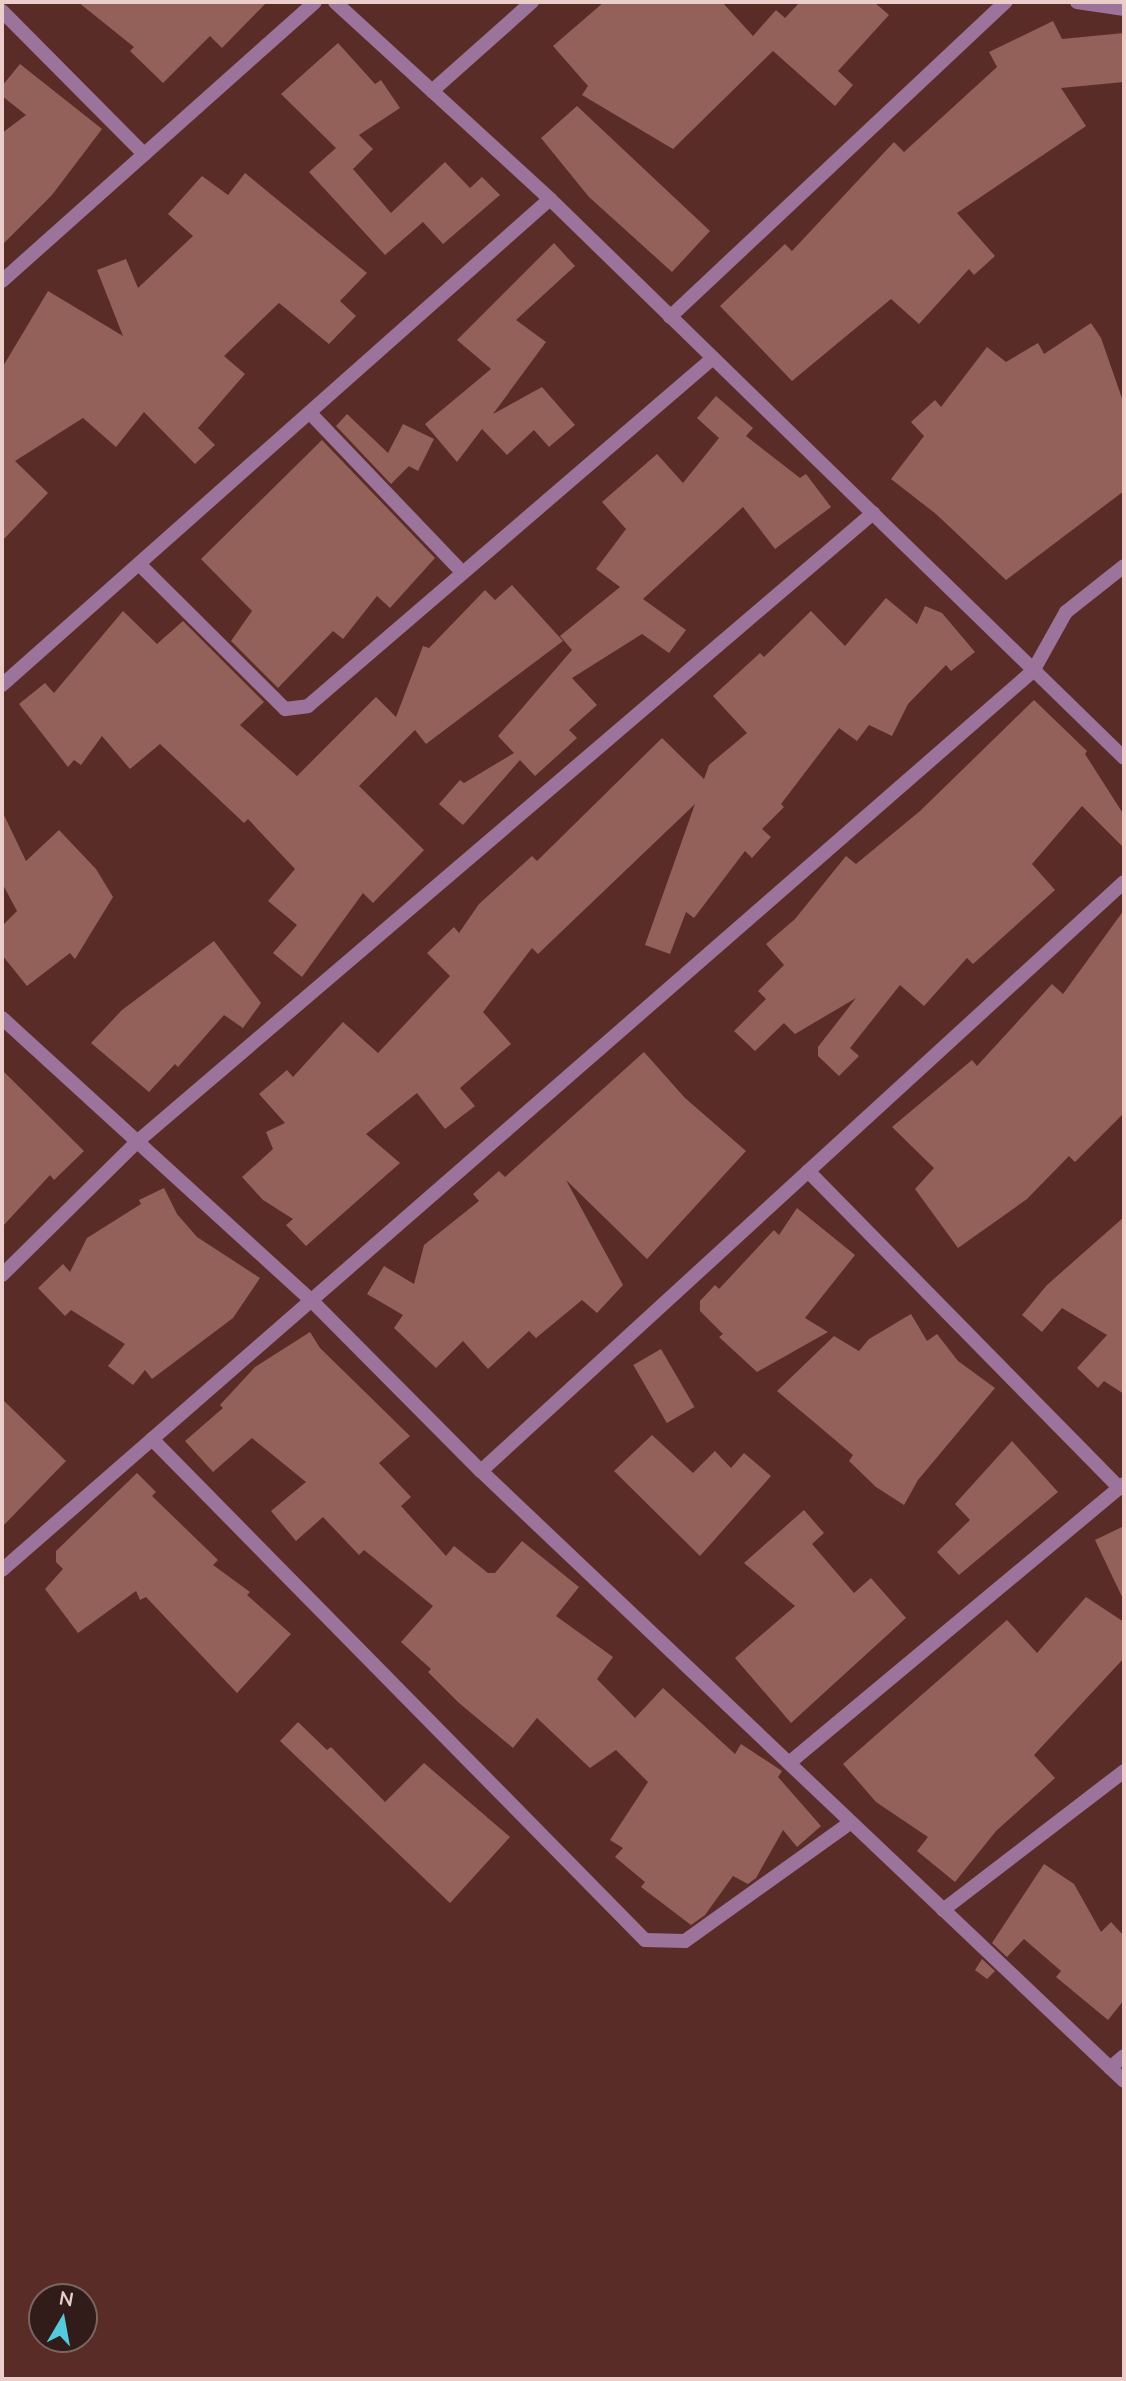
<!DOCTYPE html>
<html>
<head>
<meta charset="utf-8">
<style>
	body { margin:0 }
	#map { position:relative; width:1126px; height:2381px; overflow:hidden; background:#592c27; font-family:"Nunito Sans",sans-serif }
	div>[style] { position:absolute }
	[style*='--x'] { left:calc(var(--x)*1px); top:calc(var(--y)*1px); width:calc(var(--w)*1px); rotate:calc(var(--a)*1deg) }
	.building>* { inset:0; background:#93615a; transform-origin:0 0 }
	.minor>* { height:14px; margin:-7px; padding:0 7px; transform-origin:7px; border-radius:7px; background:#9c739a }
	span { translate:-50% -50%; white-space:nowrap; text-align:center; line-height:1.15; -webkit-text-stroke:7px #311c19; paint-order:stroke }
	.frame { position:absolute; inset:0; border:4px solid #ebceca; pointer-events:none }
	.north { position:absolute; left:28px; top:2283px; width:70px; height:70px; box-sizing:border-box; background:#311c19; border:2px solid #7b6360; border-radius:50%; rotate:10deg; font-size:19px; font-weight:700; line-height:28px; text-align:center; color:#ebceca }
	.north::after { content:''; display:block; margin:auto; width:24px; height:32px; background:#53cbdc; clip-path:polygon(50% 0,100% 100%,50% 72%,0 100%) }
</style>
</head>
<body>
<div id="map">
	<div class="building">
		<div style="clip-path:polygon(78px 2px,267px 2px,222px 48px,210px 36px,163px 83px,130px 51px,134px 47px)"></div>
		<div style="clip-path:polygon(604px 2px,722px 2px,753px 36px,776px 10px,785px 18px,800px 2px,874px 2px,889px 15px,838px 71px,853px 85px,835px 106px,773px 51px,673px 149px,582px 95px,588px 86px,553px 46px)"></div>
		<div style="clip-path:polygon(1053px 21px,1062px 39px,1124px 33px,1124px 82px,1061px 88px,1086px 126px,957px 213px,995px 256px,974px 275px,969px 269px,919px 324px,891px 299px,792px 381px,720px 306px,785px 244px,792px 251px,894px 142px,904px 152px,997px 67px,989px 52px)"></div>
		<div style="clip-path:polygon(338px 43px,375px 84px,381px 80px,400px 108px,359px 135px,373px 149px,353px 169px,391px 213px,445px 162px,470px 188px,482px 177px,500px 195px,443px 244px,423px 222px,385px 255px,309px 172px,336px 148px,281px 94px)"></div>
		<div style="clip-path:polygon(20px 64px,102px 129px,52px 195px,2px 245px,2px 133px,26px 115px,2px 96px,2px 86px)"></div>
		<div style="clip-path:polygon(577px 106px,710px 231px,672px 272px,589px 197px,541px 138px)"></div>
		<div style="clip-path:polygon(245px 173px,367px 273px,340px 301px,356px 316px,329px 344px,279px 303px,224px 356px,245px 374px,198px 428px,215px 445px,195px 464px,144px 412px,116px 447px,83px 418px,15px 461px,48px 493px,2px 541px,2px 368px,48px 291px,123px 336px,97px 270px,126px 259px,138px 288px,193px 236px,168px 214px,202px 176px,228px 195px)"></div>
		<div style="clip-path:polygon(554px 243px,575px 266px,516px 320px,546px 342px,493px 414px,542px 387px,575px 425px,549px 447px,534px 430px,507px 455px,482px 429px,457px 462px,425px 424px,491px 369px,457px 340px)"></div>
		<div style="clip-path:polygon(1091px 323px,1101px 338px,1124px 404px,1124px 491px,1006px 580px,936px 514px,891px 479px,924px 436px,911px 422px,935px 400px,941px 407px,987px 347px,1006px 362px,1038px 343px,1044px 354px)"></div>
		<div style="clip-path:polygon(716px 396px,753px 428px,746px 436px,800px 478px,806px 474px,831px 507px,775px 549px,743px 507px,643px 599px,686px 630px,669px 653px,642px 634px,572px 678px,597px 705px,569px 730px,577px 738px,535px 776px,520px 760px,463px 825px,439px 804px,460px 780px,464px 783px,514px 753px,498px 736px,572px 650px,560px 636px,620px 587px,596px 569px,626px 529px,602px 502px,657px 454px,683px 483px,719px 438px,697px 418px)"></div>
		<div style="clip-path:polygon(347px 414px,388px 453px,403px 424px,434px 439px,418px 471px,409px 466px,391px 484px,336px 426px)"></div>
		<div style="clip-path:polygon(322px 440px,435px 558px,390px 608px,377px 596px,343px 639px,333px 631px,278px 688px,231px 641px,252px 611px,201px 559px)"></div>
		<div style="clip-path:polygon(512px 585px,563px 641px,426px 744px,415px 730px,359px 786px,424px 850px,373px 903px,363px 893px,302px 977px,273px 953px,297px 925px,268px 901px,295px 869px,248px 819px,244px 823px,160px 744px,130px 769px,102px 736px,81px 765px,74px 760px,68px 767px,19px 704px,45px 683px,54px 693px,123px 611px,157px 644px,183px 621px,264px 702px,240px 725px,297px 776px,376px 697px,396px 717px,423px 646px,429px 648px,485px 590px,495px 600px)"></div>
		<div style="clip-path:polygon(886px 598px,917px 624px,925px 606px,942px 613px,975px 652px,951px 671px,946px 665px,908px 704px,892px 736px,869px 725px,857px 741px,839px 728px,781px 804px,784px 807px,762px 829px,771px 837px,752px 858px,745px 851px,694px 918px,686px 912px,670px 954px,645px 945px,695px 804px,538px 954px,532px 948px,483px 1012px,511px 1044px,460px 1088px,475px 1106px,445px 1129px,417px 1093px,366px 1134px,400px 1163px,306px 1246px,286px 1225px,293px 1219px,263px 1200px,242px 1177px,273px 1149px,266px 1132px,285px 1123px,259px 1094px,287px 1070px,293px 1077px,343px 1022px,378px 1053px,450px 976px,427px 953px,454px 927px,459px 933px,479px 904px,532px 856px,537px 861px,662px 738px,704px 779px,709px 765px,747px 733px,713px 696px,760px 653px,764px 657px,811px 611px,845px 646px)"></div>
		<div style="clip-path:polygon(1034px 700px,1087px 751px,1085px 754px,1124px 815px,1124px 848px,1082px 806px,1032px 864px,1055px 890px,973px 964px,967px 958px,924px 1006px,900px 985px,850px 1048px,859px 1056px,839px 1076px,818px 1056px,818px 1047px,856px 998px,795px 1034px,784px 1023px,755px 1051px,734px 1031px,766px 999px,758px 991px,784px 965px,766px 944px,795px 919px,846px 856px,856px 864px,920px 811px)"></div>
		<div style="clip-path:polygon(2px 811px,26px 861px,59px 830px,96px 869px,113px 897px,75px 959px,70px 953px,27px 986px,2px 955px,2px 926px,17px 911px,2px 883px)"></div>
		<div style="clip-path:polygon(1124px 910px,1124px 1113px,1075px 1162px,1069px 1156px,1027px 1199px,958px 1248px,915px 1189px,934px 1168px,892px 1127px,972px 1060px,977px 1066px,1052px 984px,1063px 994px)"></div>
		<div style="clip-path:polygon(214px 941px,261px 1003px,243px 1028px,224px 1015px,178px 1067px,175px 1064px,149px 1092px,91px 1043px,122px 1010px)"></div>
		<div style="clip-path:polygon(644px 1052px,685px 1098px,746px 1151px,647px 1259px,566px 1180px,623px 1285px,597px 1313px,582px 1300px,536px 1338px,529px 1331px,488px 1369px,463px 1341px,436px 1368px,394px 1328px,403px 1315px,367px 1294px,384px 1266px,414px 1284px,424px 1245px,479px 1201px,473px 1194px,499px 1171px,505px 1177px)"></div>
		<div style="clip-path:polygon(2px 1070px,84px 1151px,54px 1180px,50px 1175px,2px 1227px)"></div>
		<div style="clip-path:polygon(164px 1188px,177px 1214px,197px 1237px,260px 1278px,233px 1318px,152px 1379px,145px 1370px,133px 1385px,108px 1366px,125px 1344px,71px 1310px,65px 1316px,38px 1288px,63px 1264px,70px 1272px,87px 1238px,141px 1204px,139px 1200px)"></div>
		<div style="clip-path:polygon(797px 1208px,855px 1255px,805px 1318px,828px 1332px,757px 1372px,719px 1337px,723px 1334px,700px 1311px,700px 1301px,715px 1285px,719px 1289px,774px 1230px,779px 1235px)"></div>
		<div style="clip-path:polygon(1124px 1217px,1124px 1394px,1104px 1381px,1098px 1388px,1077px 1368px,1107px 1335px,1062px 1308px,1042px 1332px,1022px 1315px,1047px 1285px)"></div>
		<div style="clip-path:polygon(911px 1314px,927px 1341px,937px 1334px,958px 1361px,995px 1388px,918px 1480px,904px 1505px,876px 1487px,849px 1461px,853px 1455px,777px 1391px,834px 1336px,859px 1351px,869px 1339px)"></div>
		<div style="clip-path:polygon(310px 1332px,320px 1348px,410px 1436px,379px 1463px,411px 1497px,401px 1506px,446px 1556px,454px 1546px,488px 1573px,495px 1573px,522px 1541px,579px 1587px,556px 1616px,613px 1657px,597px 1679px,635px 1718px,663px 1688px,735px 1754px,741px 1744px,782px 1771px,778px 1777px,821px 1826px,797px 1847px,783px 1830px,756px 1878px,748px 1884px,733px 1876px,705px 1915px,691px 1925px,641px 1887px,645px 1882px,615px 1857px,623px 1848px,610px 1840px,648px 1782px,616px 1750px,590px 1768px,537px 1718px,513px 1748px,459px 1703px,428px 1672px,431px 1669px,401px 1642px,433px 1606px,364px 1550px,359px 1555px,323px 1517px,296px 1541px,271px 1511px,306px 1482px,252px 1438px,213px 1472px,185px 1441px,223px 1408px,220px 1405px,255px 1367px)"></div>
		<div style="left:661px;top:1349px;width:67px;height:32px;rotate:60deg"></div>
		<div style="clip-path:polygon(2px 1399px,66px 1461px,2px 1527px)"></div>
		<div style="clip-path:polygon(652px 1435px,693px 1473px,715px 1451px,731px 1468px,744px 1453px,771px 1476px,700px 1556px,614px 1471px)"></div>
		<div style="clip-path:polygon(1012px 1441px,1058px 1492px,959px 1575px,937px 1552px,970px 1520px,955px 1504px)"></div>
		<div style="clip-path:polygon(137px 1473px,156px 1492px,152px 1496px,218px 1560px,213px 1565px,250px 1592px,247px 1595px,291px 1634px,237px 1693px,146px 1597px,140px 1600px,136px 1591px,78px 1633px,45px 1589px,63px 1569px,56px 1562px,56px 1551px)"></div>
		<div style="clip-path:polygon(804px 1510px,824px 1533px,812px 1544px,854px 1593px,871px 1578px,906px 1618px,791px 1723px,735px 1658px,795px 1606px,744px 1563px)"></div>
		<div style="clip-path:polygon(1124px 1526px,1124px 1601px,1095px 1540px)"></div>
		<div style="clip-path:polygon(1086px 1597px,1124px 1622px,1124px 1658px,1034px 1755px,1055px 1778px,996px 1831px,955px 1882px,917px 1851px,928px 1837px,876px 1802px,843px 1764px,1007px 1620px,1037px 1653px)"></div>
		<div style="clip-path:polygon(298px 1722px,327px 1750px,331px 1747px,385px 1802px,424px 1763px,510px 1837px,450px 1903px,280px 1741px)"></div>
		<div style="clip-path:polygon(1044px 1864px,1074px 1884px,1101px 1932px,1111px 1922px,1124px 1936px,1124px 2000px,1108px 2020px,1056px 1977px,1061px 1971px,1024px 1939px,1007px 1957px,992px 1943px)"></div>
		<div style="clip-path:polygon(982px 1959px,995px 1971px,987px 1979px,975px 1970px)"></div>
	</div>
	<div class="minor">
		<div style="--x:335;--y:2;--w:292;--a:42.5"></div>
		<div style="--x:550;--y:199;--w:801;--a:44.24"></div>
		<div style="--x:1077;--y:2;--w:48;--a:8.5"></div>
		<div style="--x:2;--y:11;--w:202;--a:45.2"></div>
		<div style="--x:432;--y:91;--w:134;--a:-41.7"></div>
		<div style="--x:2;--y:281;--w:419;--a:-41.7"></div>
		<div style="--x:670;--y:317;--w:461;--a:-43.2"></div>
		<div style="--x:310;--y:413;--w:221;--a:46.3"></div>
		<div style="--x:139;--y:564;--w:206;--a:44.8"></div>
		<div style="--x:285;--y:709;--w:23;--a:-7"></div>
		<div style="--x:308;--y:706;--w:534;--a:-40.67"></div>
		<div style="--x:2;--y:685;--w:732;--a:-41.57"></div>
		<div style="--x:2;--y:1018;--w:418;--a:42.4"></div>
		<div style="--x:311;--y:1300;--w:241;--a:45.2"></div>
		<div style="--x:481;--y:1471;--w:886;--a:43.49"></div>
		<div style="--x:808;--y:1171;--w:445;--a:45.5"></div>
		<div style="--x:2;--y:1275;--w:191;--a:-44.6"></div>
		<div style="--x:138;--y:1141;--w:967;--a:-40.51"></div>
		<div style="--x:152;--y:1439;--w:703;--a:45.46"></div>
		<div style="--x:645;--y:1940;--w:40;--a:1.4"></div>
		<div style="--x:685;--y:1941;--w:204;--a:-35.6"></div>
		<div style="--x:481;--y:1471;--w:872;--a:-42.49"></div>
		<div style="--x:2;--y:1570;--w:1368;--a:-41.09"></div>
		<div style="--x:1033;--y:671;--w:68;--a:-60.8"></div>
		<div style="--x:1066;--y:612;--w:74;--a:-38.4"></div>
		<div style="--x:789;--y:1763;--w:436;--a:-39.8"></div>
		<div style="--x:943;--y:1910;--w:228;--a:-37.5"></div>
		<div style="--x:1110;--y:2068;--w:18;--a:-41"></div>
	</div>
	<div class="frame"></div>
	<div class="north">N</div>
</div>
</body>
</html>
